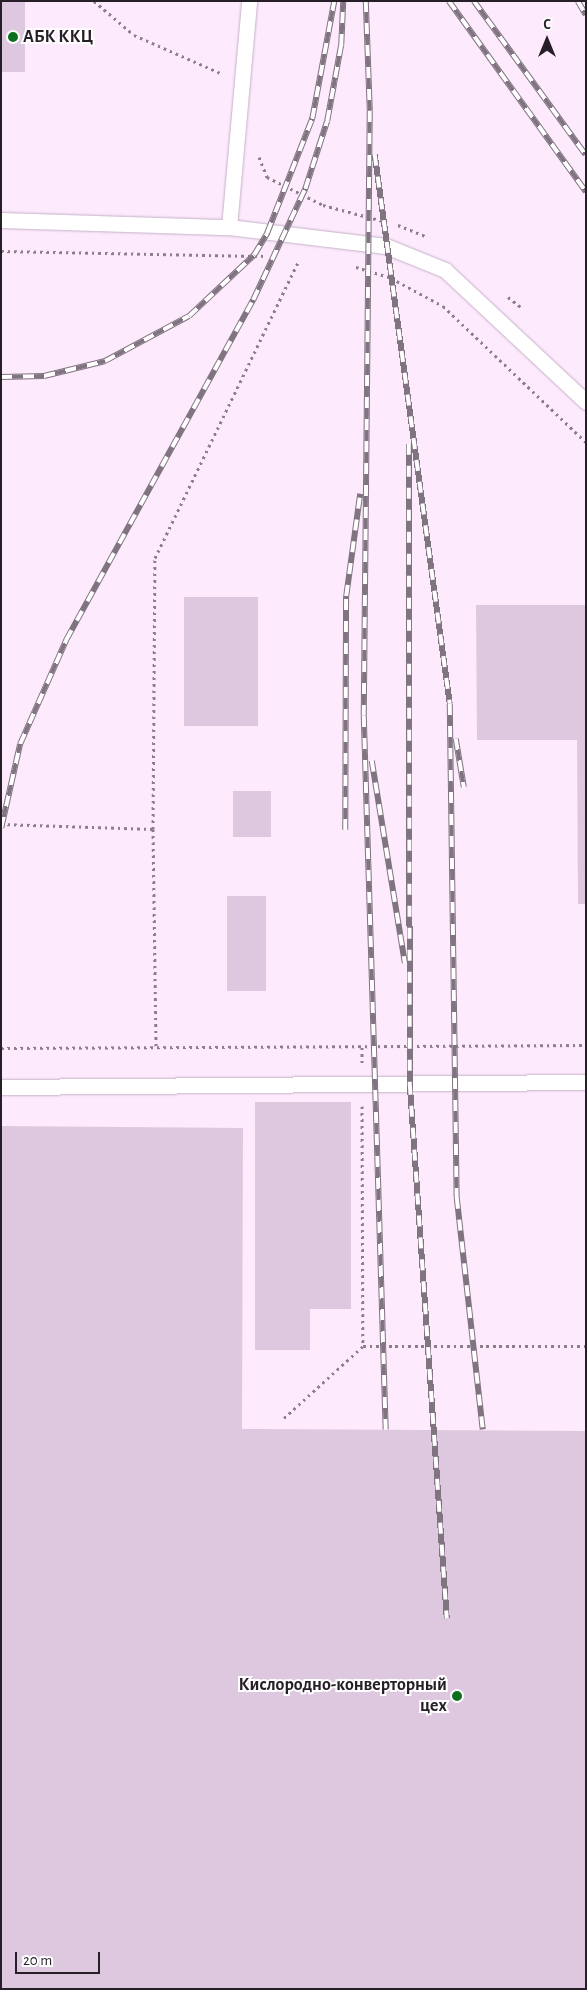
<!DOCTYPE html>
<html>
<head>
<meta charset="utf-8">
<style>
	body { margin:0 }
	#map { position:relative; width:587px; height:1990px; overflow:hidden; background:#fdeafd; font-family:"Alegreya Sans",sans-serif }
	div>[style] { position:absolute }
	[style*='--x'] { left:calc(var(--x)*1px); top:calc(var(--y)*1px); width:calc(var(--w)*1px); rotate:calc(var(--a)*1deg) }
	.building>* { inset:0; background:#dec8df; transform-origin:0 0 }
	.path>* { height:3px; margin-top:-1.5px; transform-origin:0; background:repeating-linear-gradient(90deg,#8c7f8c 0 2.5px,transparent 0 6.5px) }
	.roads { filter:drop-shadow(0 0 1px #c6b1c7) drop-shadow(0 0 1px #c6b1c7) }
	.service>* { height:15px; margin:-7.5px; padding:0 7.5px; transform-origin:7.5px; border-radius:7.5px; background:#fff }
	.rail>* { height:5.5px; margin-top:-2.75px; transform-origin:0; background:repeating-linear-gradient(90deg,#fefefe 0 11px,#817481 0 22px); box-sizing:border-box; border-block:1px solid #817481 }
	.dots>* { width:14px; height:14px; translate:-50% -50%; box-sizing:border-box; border:2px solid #fefefe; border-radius:50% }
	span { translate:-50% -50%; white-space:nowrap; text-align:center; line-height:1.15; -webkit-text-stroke:4px #fefefe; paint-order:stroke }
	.poi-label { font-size:18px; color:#271f27; font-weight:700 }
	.left { translate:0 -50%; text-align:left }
	.right { translate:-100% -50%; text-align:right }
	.frame { position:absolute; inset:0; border:2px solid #271f27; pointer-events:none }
	.north { position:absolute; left:522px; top:15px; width:50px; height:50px; -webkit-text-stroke:4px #fefefe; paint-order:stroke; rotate:0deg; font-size:14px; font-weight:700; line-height:20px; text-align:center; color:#271f27 }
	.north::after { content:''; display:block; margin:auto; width:18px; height:22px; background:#271f27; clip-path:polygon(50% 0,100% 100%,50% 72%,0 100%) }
	.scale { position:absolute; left:15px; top:1952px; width:85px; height:22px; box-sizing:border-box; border:2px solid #271f27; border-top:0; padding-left:6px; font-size:15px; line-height:18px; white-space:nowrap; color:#271f27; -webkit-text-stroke:4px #fefefe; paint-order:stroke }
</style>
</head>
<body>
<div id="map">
	<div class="building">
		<div style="left:1px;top:1px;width:24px;height:71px"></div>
		<div style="left:184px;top:597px;width:74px;height:129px"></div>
		<div style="clip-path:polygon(476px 605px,586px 605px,586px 904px,578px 904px,577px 740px,477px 740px)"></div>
		<div style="left:233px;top:791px;width:38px;height:46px"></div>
		<div style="left:227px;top:896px;width:39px;height:95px"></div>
		<div style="clip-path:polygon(255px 1102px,351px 1102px,351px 1309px,310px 1309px,310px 1350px,255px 1350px)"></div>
		<div style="clip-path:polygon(1px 1126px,243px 1128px,242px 1429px,586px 1431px,586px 1989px,1px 1989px)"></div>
	</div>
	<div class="path">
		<div style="--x:94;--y:1;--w:52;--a:40.4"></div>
		<div style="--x:134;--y:35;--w:94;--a:23.8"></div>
		<div style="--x:259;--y:157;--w:22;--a:68"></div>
		<div style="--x:267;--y:177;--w:63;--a:26.6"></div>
		<div style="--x:323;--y:205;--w:66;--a:14.9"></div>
		<div style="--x:398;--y:225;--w:31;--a:22"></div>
		<div style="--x:1;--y:251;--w:265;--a:1.1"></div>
		<div style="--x:356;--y:267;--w:37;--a:17"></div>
		<div style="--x:391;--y:278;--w:59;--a:28.3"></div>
		<div style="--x:443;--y:306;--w:197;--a:43.6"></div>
		<div style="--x:508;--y:297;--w:16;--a:38"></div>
		<div style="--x:1;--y:824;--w:152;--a:1.9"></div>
		<div style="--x:153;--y:829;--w:219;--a:89.2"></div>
		<div style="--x:153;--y:829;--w:271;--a:-89.6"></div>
		<div style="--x:155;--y:558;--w:331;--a:-64.2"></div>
		<div style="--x:362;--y:1047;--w:16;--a:90"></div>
		<div style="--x:1;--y:1048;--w:585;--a:-0.29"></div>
		<div style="--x:362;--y:1106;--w:240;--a:89.8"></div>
		<div style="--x:284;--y:1418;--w:107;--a:-42.3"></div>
		<div style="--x:363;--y:1346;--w:223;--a:0"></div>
	</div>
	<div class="roads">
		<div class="service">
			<div style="--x:1;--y:220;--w:228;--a:1.8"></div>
			<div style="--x:229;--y:227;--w:158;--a:6.9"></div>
			<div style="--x:386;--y:246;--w:64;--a:22.1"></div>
			<div style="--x:445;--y:270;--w:193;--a:43.1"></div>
			<div style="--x:229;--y:227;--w:227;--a:-84.9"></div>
			<div style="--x:1;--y:1087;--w:585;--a:-0.49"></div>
		</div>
	</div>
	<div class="rail">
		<div style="--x:366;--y:1;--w:110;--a:87.9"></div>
		<div style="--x:370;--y:111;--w:605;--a:90.57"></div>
		<div style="--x:364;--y:716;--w:714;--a:88.24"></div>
		<div style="--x:449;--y:1;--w:235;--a:54.3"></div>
		<div style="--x:474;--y:1;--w:190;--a:54"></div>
		<div style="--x:578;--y:1;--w:16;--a:60"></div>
		<div style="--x:375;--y:155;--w:554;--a:82.22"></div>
		<div style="--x:450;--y:704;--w:494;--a:89.2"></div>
		<div style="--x:457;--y:1198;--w:233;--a:83.6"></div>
		<div style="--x:1;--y:377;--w:43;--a:-1.3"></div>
		<div style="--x:44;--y:376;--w:63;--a:-13.8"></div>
		<div style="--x:105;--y:361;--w:95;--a:-28.2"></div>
		<div style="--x:189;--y:316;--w:89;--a:-43.2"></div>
		<div style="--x:254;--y:255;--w:26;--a:-59"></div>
		<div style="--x:267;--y:233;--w:123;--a:-68.5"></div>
		<div style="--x:312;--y:119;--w:120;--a:-79.4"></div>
		<div style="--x:409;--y:444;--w:640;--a:89.91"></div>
		<div style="--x:410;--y:1084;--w:536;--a:86.04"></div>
		<div style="--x:456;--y:739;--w:49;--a:80.5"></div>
		<div style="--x:372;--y:761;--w:205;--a:80.7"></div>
		<div style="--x:1;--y:828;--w:86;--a:-77.3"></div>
		<div style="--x:20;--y:744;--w:114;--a:-66.1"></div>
		<div style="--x:66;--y:640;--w:388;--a:-61.2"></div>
		<div style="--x:253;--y:300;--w:123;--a:-64.9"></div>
		<div style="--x:305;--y:189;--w:71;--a:-72.1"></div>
		<div style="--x:327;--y:121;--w:77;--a:-79.6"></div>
		<div style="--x:341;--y:45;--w:44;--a:-87.4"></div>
		<div style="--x:345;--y:830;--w:234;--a:-89.8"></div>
		<div style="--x:346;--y:596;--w:103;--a:-82.2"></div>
	</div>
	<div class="dots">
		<div style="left:13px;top:37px;background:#0e701f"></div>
		<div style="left:457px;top:1696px;background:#0e701f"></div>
	</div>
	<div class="poi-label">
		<span class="left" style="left:23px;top:37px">АБК ККЦ</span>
		<span class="right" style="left:447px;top:1696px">Кислородно-конверторный<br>цех</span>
	</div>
	<div class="frame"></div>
	<div class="north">С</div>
	<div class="scale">20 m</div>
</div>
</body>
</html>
